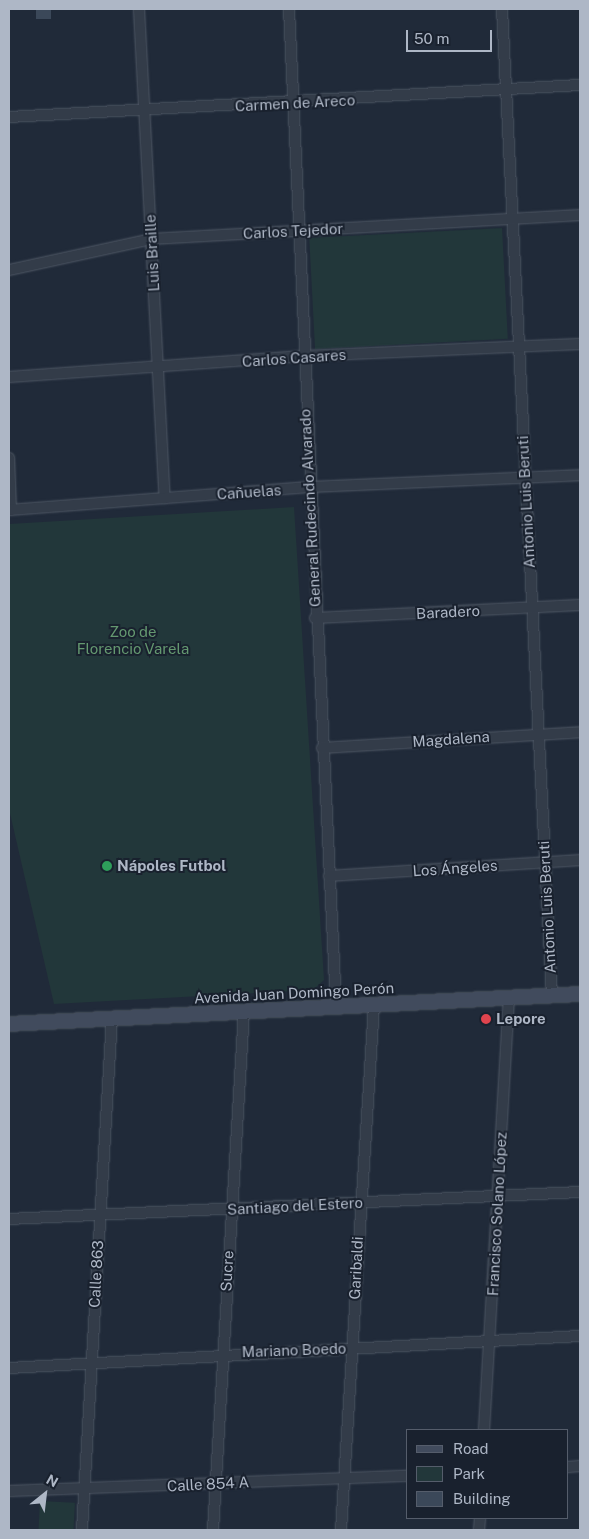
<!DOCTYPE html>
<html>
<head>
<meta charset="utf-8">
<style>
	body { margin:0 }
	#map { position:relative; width:589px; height:1539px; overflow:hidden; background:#202a39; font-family:"Public Sans",sans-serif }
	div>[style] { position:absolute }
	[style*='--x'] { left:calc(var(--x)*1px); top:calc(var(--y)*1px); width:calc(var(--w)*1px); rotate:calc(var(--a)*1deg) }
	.green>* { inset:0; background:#22373a; transform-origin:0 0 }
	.building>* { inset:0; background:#3b4859; transform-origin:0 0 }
	.roads { filter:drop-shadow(0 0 1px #4e5764) drop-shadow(0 0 1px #4e5764) }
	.minor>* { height:10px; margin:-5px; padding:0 5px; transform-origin:5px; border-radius:5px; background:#333c49 }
	.secondary>* { height:14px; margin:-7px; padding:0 7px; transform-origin:7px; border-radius:7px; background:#414b5d }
	.dots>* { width:14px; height:14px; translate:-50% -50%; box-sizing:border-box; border:2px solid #19212e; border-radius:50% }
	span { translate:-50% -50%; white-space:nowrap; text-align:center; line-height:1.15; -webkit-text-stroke:4px #19212e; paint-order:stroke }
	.street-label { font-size:15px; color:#aeb7c6 }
	.park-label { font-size:15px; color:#649870 }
	.poi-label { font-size:15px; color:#aeb7c6; font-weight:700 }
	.left { translate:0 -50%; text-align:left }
	.frame { position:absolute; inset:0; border:10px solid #aeb7c6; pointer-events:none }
	.legend { position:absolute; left:406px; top:1429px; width:162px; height:90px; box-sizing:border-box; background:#19212e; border:1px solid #555d6b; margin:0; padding:6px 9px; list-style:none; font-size:15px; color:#aeb7c6 }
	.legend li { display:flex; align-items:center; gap:10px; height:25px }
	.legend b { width:25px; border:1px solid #555d6b }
	.north { position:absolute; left:20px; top:1469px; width:50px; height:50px; -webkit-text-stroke:4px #19212e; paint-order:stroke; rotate:29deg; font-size:14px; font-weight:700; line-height:20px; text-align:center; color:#aeb7c6 }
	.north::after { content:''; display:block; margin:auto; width:18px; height:22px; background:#aeb7c6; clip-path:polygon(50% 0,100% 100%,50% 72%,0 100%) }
	.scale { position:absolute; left:406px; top:30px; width:86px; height:22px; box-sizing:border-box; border:2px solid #aeb7c6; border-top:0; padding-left:6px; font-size:15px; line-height:18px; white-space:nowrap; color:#aeb7c6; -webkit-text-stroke:4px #19212e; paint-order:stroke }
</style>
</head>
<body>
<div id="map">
	<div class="green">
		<div style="left:502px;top:228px;width:111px;height:193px;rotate:87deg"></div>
		<div style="clip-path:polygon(294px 507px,324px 980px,313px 990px,54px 1004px,9px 809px,9px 524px)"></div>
		<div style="left:40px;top:1501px;width:35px;height:29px;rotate:3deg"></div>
	</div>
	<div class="building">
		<div style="left:36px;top:9px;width:15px;height:10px"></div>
	</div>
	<div class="roads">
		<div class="minor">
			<div style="--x:139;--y:9;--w:490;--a:87"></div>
			<div style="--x:289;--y:9;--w:999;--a:87.3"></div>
			<div style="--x:502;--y:9;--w:988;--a:87.1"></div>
			<div style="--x:9;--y:117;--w:572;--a:-3.21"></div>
			<div style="--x:9;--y:270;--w:145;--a:-12.3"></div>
			<div style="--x:151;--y:239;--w:430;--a:-3.2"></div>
			<div style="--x:9;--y:377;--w:295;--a:-4.1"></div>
			<div style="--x:303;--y:356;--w:277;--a:-2.5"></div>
			<div style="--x:9;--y:458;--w:52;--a:87.8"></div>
			<div style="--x:9;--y:510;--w:301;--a:-4.4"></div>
			<div style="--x:309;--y:487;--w:271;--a:-2.5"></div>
			<div style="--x:315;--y:618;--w:265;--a:-2.8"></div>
			<div style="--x:322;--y:748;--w:258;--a:-3.5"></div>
			<div style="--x:329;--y:876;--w:252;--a:-3.6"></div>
			<div style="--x:9;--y:1219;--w:572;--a:-2.71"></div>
			<div style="--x:9;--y:1368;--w:572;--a:-3.21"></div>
			<div style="--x:484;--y:1430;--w:433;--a:-86.7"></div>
			<div style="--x:568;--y:1467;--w:12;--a:-5"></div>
			<div style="--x:9;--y:1491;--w:399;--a:-2.2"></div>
			<div style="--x:82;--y:1530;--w:513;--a:-86.65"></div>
			<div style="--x:213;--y:1530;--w:519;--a:-86.58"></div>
			<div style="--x:341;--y:1530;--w:526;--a:-86.4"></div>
			<div style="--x:479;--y:1530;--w:12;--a:-85"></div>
		</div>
		<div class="secondary">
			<div style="--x:9;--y:1024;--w:572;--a:-3.01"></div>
		</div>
	</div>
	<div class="dots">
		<div style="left:107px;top:866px;background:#2e9e5b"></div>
		<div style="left:486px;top:1019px;background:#e0444e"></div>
	</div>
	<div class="street-label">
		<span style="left:295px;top:103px;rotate:-3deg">Carmen de Areco</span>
		<span style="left:293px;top:231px;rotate:-3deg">Carlos Tejedor</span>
		<span style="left:152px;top:253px;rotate:-93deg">Luis Braille</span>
		<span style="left:294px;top:358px;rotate:-4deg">Carlos Casares</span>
		<span style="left:249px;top:492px;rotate:-4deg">Cañuelas</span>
		<span style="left:526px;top:502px;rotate:-93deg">Antonio Luis Beruti</span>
		<span style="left:310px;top:508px;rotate:-93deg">General Rudecindo Alvarado</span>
		<span style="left:448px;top:612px;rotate:-3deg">Baradero</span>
		<span style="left:451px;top:739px;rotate:-4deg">Magdalena</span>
		<span style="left:455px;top:868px;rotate:-4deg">Los Ángeles</span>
		<span style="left:547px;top:907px;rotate:-93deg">Antonio Luis Beruti</span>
		<span style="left:294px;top:993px;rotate:-3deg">Avenida Juan Domingo Perón</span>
		<span style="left:295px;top:1206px;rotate:-3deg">Santiago del Estero</span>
		<span style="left:497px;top:1214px;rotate:-87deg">Francisco Solano López</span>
		<span style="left:356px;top:1268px;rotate:-87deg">Garibaldi</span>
		<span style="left:227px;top:1271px;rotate:-87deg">Sucre</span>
		<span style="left:96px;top:1274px;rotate:-87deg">Calle 863</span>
		<span style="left:294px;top:1350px;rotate:-2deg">Mariano Boedo</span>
		<span style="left:208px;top:1484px;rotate:-3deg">Calle 854 A</span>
	</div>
	<div class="park-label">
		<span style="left:133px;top:640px">Zoo de<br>Florencio Varela</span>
	</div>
	<div class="poi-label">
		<span class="left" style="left:117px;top:866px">Nápoles Futbol</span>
		<span class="left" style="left:496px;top:1019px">Lepore</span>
	</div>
	<div class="frame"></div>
	<ul class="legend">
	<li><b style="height:6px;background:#414b5d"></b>Road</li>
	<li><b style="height:14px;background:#22373a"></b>Park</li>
	<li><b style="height:14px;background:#3b4859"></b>Building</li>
	</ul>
	<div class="north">N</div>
	<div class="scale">50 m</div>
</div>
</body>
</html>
